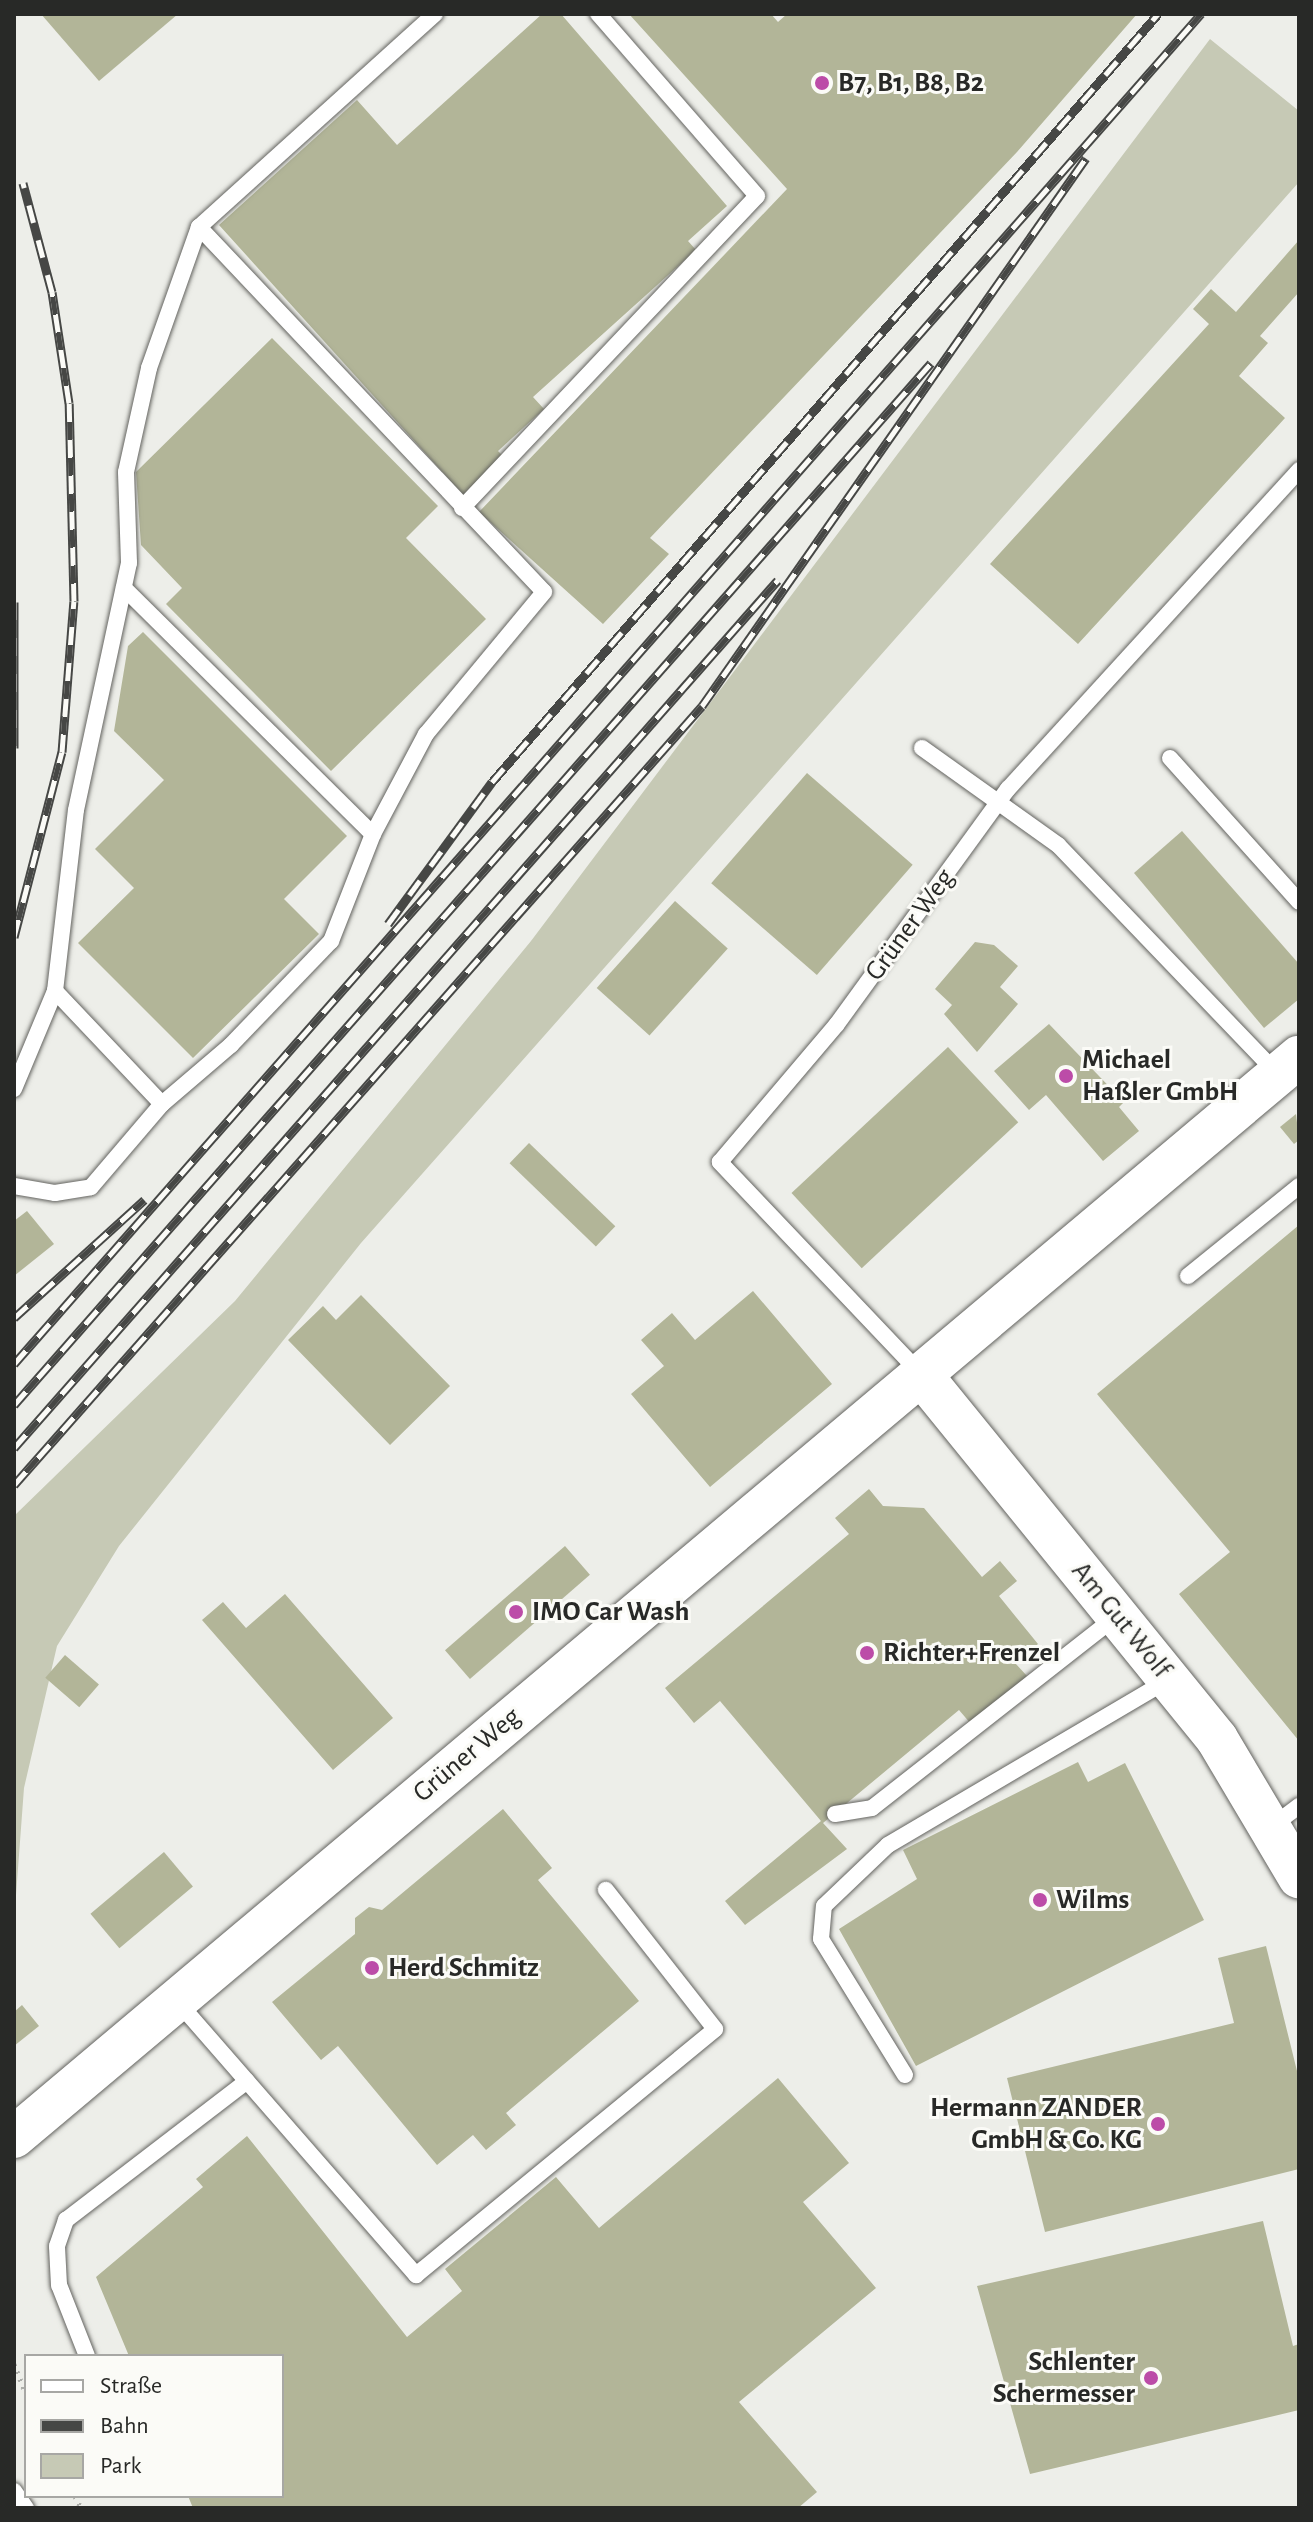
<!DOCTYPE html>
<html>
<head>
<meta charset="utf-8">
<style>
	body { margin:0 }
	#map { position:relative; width:1313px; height:2522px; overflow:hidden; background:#edeee9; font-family:"Alegreya Sans",sans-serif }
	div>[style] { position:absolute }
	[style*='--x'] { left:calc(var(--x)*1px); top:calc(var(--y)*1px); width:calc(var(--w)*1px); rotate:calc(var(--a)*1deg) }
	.green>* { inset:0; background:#c6c9b5 }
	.building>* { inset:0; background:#b2b598; transform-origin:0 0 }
	.path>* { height:5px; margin-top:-2.5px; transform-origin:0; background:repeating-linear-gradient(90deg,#acada9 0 2px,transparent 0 8px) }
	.roads { filter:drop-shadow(0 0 2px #63635f) drop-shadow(0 0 2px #63635f) }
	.service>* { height:16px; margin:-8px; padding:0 8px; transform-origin:8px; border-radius:8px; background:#fff }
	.tertiary>* { height:42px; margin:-21px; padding:0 21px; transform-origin:21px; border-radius:21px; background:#fff }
	.rail>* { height:9px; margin-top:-4.5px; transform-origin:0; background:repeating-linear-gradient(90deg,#fbfbf7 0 18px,#464745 0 36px); box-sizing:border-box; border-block:2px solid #464745 }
	.dots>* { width:22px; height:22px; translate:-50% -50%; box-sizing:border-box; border:4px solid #fbfbf7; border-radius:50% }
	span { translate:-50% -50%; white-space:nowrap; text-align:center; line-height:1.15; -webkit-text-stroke:6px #fbfbf7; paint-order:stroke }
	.poi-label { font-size:28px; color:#282927; font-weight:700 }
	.left { translate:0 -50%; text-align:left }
	.right { translate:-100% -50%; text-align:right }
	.street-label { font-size:28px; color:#282927 }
	.frame { position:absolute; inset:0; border:16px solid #282927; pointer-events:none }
	.legend { position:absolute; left:24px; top:2354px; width:260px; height:144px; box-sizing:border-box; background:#fbfbf7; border:2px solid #a7a7a4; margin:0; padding:10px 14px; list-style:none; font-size:24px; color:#282927 }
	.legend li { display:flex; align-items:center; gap:16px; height:40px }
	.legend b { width:40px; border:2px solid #a7a7a4 }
</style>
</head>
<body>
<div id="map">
	<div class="green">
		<div style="clip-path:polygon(1210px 39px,1299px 111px,1299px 182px,361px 1243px,119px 1546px,57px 1646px,24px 1788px,14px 1922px,14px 1516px,235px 1301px,531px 941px)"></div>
	</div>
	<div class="building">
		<div style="clip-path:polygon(41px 14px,178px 14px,99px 81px)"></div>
		<div style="clip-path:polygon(542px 14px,561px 14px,727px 206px,688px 241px,696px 250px,533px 397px,544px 409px,498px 451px,503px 456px,465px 497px,219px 225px,357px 100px,397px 145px)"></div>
		<div style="clip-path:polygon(629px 14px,771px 14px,778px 22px,787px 14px,1137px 14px,1017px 152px,650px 538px,669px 554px,603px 624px,479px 512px,787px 189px)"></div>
		<div style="clip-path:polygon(1299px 240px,1299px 292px,1260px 336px,1268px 343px,1239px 376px,1285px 418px,1078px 644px,990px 564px,1209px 324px,1193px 309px,1211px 289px,1236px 312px)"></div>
		<div style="clip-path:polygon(272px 338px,438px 506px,406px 538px,486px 619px,331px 771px,166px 604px,182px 588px,141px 545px,136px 472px)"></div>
		<div style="clip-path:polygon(143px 632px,347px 836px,284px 899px,319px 934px,193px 1058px,78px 943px,134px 888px,95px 849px,164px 780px,114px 731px,128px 646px)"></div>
		<div style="left:807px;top:773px;width:140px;height:146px;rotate:41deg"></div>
		<div style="clip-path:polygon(1182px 831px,1299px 964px,1299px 999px,1264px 1028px,1134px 873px)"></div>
		<div style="left:675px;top:901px;width:71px;height:117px;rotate:42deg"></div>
		<div style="clip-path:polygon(975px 942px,994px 945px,1018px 966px,1000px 987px,1018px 1004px,977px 1052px,944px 1014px,952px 1005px,935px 989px)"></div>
		<div style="clip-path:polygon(1049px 1024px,1124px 1102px,1119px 1107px,1139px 1131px,1103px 1161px,1046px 1095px,1029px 1110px,994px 1071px)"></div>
		<div style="left:948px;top:1047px;width:103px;height:214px;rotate:47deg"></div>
		<div style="clip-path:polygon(1296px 1114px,1299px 1140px,1294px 1144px,1280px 1127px)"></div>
		<div style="left:529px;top:1143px;width:120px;height:28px;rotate:44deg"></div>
		<div style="clip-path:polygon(27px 1211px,54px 1244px,14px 1276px,14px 1221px)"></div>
		<div style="clip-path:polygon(1299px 1225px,1299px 1741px,1179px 1594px,1230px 1552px,1097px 1394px)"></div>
		<div style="clip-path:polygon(753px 1291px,832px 1384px,710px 1487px,631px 1394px,664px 1366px,641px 1340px,672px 1313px,695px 1340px)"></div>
		<div style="clip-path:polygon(361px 1295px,450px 1386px,390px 1445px,288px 1340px,323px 1306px,336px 1320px)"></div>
		<div style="clip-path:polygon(869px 1489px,883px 1506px,924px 1508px,982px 1577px,1000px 1561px,1017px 1581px,999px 1596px,1038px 1644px,1015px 1663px,1027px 1676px,971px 1724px,959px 1710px,823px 1823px,847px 1849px,745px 1925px,725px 1901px,821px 1821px,720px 1701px,694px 1723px,665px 1688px,849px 1534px,835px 1518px)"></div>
		<div style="left:565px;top:1546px;width:38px;height:159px;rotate:49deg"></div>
		<div style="clip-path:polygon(285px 1594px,393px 1718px,333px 1770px,202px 1620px,223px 1602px,246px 1628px)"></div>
		<div style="left:65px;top:1655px;width:45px;height:30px;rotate:41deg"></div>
		<div style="clip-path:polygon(1078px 1762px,1088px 1782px,1125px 1763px,1204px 1920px,916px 2066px,839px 1929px,917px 1879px,903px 1850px)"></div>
		<div style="clip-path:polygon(503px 1809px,552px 1868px,538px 1880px,639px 2001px,506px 2113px,516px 2125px,486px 2150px,473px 2135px,437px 2165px,338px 2046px,321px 2060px,272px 2002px,355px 1934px,355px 1918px,369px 1907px,382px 1910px)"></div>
		<div style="left:164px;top:1852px;width:45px;height:96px;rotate:50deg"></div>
		<div style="clip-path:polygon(1266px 1946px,1299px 2079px,1299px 2169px,1045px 2232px,1007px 2078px,1234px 2023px,1218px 1958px)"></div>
		<div style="clip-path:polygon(22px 2005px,39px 2026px,14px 2046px,14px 2012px)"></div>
		<div style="clip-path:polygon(778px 2078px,849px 2163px,803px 2202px,876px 2288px,739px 2402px,817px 2492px,798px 2508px,193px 2508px,188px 2496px,282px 2496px,282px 2356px,129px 2356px,96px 2277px,203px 2187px,196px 2179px,247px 2136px,407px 2337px,462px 2291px,445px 2269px,556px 2177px,599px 2228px)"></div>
		<div style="clip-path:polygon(1263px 2221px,1293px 2346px,1299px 2344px,1299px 2410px,1030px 2474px,977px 2286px)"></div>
	</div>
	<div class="path">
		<div style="--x:14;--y:2364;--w:31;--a:68"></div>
		<div style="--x:75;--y:2496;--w:13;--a:63"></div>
	</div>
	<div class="roads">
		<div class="service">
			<div style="--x:199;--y:227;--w:502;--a:46.61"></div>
			<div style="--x:544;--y:592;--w:185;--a:129.7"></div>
			<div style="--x:426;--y:734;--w:113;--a:117.9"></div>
			<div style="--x:373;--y:834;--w:115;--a:111.4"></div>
			<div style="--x:331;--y:941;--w:144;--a:133.9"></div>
			<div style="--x:231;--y:1045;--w:91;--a:139.5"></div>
			<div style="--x:162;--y:1104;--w:156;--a:-133.4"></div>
			<div style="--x:55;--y:991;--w:182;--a:-83.4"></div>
			<div style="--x:76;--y:810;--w:253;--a:-77.9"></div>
			<div style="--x:129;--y:563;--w:91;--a:-91.9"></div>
			<div style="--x:126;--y:472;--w:107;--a:-77.5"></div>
			<div style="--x:149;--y:368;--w:150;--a:-70.5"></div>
			<div style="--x:199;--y:227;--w:318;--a:-42.1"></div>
			<div style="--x:462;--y:508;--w:429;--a:-46.6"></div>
			<div style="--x:757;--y:196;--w:242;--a:-131.1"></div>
			<div style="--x:124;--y:588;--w:350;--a:44.7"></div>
			<div style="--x:922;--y:748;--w:167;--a:35.5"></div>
			<div style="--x:1058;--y:845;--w:316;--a:46.2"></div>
			<div style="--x:1170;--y:758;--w:193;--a:48.1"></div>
			<div style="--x:14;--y:1089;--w:106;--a:-67.3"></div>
			<div style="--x:14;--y:1186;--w:42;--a:9.7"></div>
			<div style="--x:55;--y:1193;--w:36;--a:-9"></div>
			<div style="--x:91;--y:1187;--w:109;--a:-49.5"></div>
			<div style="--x:1188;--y:1276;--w:143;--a:-39"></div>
			<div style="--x:920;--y:1373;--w:291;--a:-133.5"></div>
			<div style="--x:720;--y:1162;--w:181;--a:-49.7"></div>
			<div style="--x:837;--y:1024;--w:291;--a:-54"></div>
			<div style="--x:1008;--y:789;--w:432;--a:-47.6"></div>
			<div style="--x:835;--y:1814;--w:37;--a:-9"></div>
			<div style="--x:872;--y:1808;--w:311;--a:-38.1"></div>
			<div style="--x:1271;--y:1827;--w:35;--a:-37"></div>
			<div style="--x:177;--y:2001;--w:364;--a:48.9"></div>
			<div style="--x:416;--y:2275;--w:387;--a:-39.4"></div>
			<div style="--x:715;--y:2029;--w:177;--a:-128.1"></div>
			<div style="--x:905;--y:2075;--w:160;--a:-121.7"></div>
			<div style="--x:821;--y:1939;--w:33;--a:-85"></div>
			<div style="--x:824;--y:1906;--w:88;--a:-43.6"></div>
			<div style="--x:888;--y:1845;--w:325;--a:-30.5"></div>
			<div style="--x:87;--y:2356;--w:76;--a:-111.5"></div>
			<div style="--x:59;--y:2285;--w:39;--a:-93"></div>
			<div style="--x:57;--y:2246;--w:28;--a:-71"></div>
			<div style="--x:66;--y:2220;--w:228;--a:-37.5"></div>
			<div style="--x:14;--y:2491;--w:21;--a:55"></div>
		</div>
		<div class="tertiary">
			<div style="--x:923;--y:1377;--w:466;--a:50.9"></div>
			<div style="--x:1217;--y:1739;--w:161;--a:59.3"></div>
			<div style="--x:14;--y:2137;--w:1679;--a:-40.05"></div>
		</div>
	</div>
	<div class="rail">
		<div style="--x:14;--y:602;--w:146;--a:90"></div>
		<div style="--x:388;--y:924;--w:176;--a:-53.8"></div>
		<div style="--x:492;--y:782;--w:1017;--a:-49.07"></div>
		<div style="--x:14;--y:937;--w:191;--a:-75.5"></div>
		<div style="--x:62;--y:752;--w:151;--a:-85.5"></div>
		<div style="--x:74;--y:601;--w:198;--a:-91.4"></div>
		<div style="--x:69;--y:403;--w:112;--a:-98.7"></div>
		<div style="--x:52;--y:292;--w:113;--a:-104.9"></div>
		<div style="--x:14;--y:1318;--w:176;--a:-42.2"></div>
		<div style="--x:14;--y:1364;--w:1798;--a:-48.68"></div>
		<div style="--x:14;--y:1405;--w:1388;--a:-48.65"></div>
		<div style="--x:14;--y:1448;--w:1156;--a:-48.65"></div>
		<div style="--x:14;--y:1485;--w:1039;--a:-48.55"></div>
		<div style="--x:702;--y:706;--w:669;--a:-54.98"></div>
	</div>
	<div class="dots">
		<div style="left:822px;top:83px;background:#bc4ca8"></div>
		<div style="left:1066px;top:1076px;background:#bc4ca8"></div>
		<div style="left:516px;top:1612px;background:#bc4ca8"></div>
		<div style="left:867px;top:1653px;background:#bc4ca8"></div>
		<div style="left:1040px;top:1900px;background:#bc4ca8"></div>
		<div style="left:372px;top:1968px;background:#bc4ca8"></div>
		<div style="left:1158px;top:2124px;background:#bc4ca8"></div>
		<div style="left:1151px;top:2378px;background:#bc4ca8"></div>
	</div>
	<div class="poi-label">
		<span class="left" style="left:838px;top:83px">B7, B1, B8, B2</span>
		<span class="left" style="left:1082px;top:1076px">Michael<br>Haßler GmbH</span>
		<span class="left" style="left:532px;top:1612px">IMO Car Wash</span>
		<span class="left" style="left:883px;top:1653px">Richter+Frenzel</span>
		<span class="left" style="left:1056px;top:1900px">Wilms</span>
		<span class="left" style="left:388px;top:1968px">Herd Schmitz</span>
		<span class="right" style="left:1142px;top:2124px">Hermann ZANDER<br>GmbH &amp; Co. KG</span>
		<span class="right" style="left:1135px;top:2378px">Schlenter<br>Schermesser</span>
	</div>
	<div class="street-label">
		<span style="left:910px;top:925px;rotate:-54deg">Grüner Weg</span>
		<span style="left:1121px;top:1620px;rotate:51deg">Am Gut Wolf</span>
		<span style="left:467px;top:1755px;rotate:-40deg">Grüner Weg</span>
	</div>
	<div class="frame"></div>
	<ul class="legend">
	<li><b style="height:10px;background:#fff"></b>Straße</li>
	<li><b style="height:10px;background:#464745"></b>Bahn</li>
	<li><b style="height:22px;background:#c6c9b5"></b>Park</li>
	</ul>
</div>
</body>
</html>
